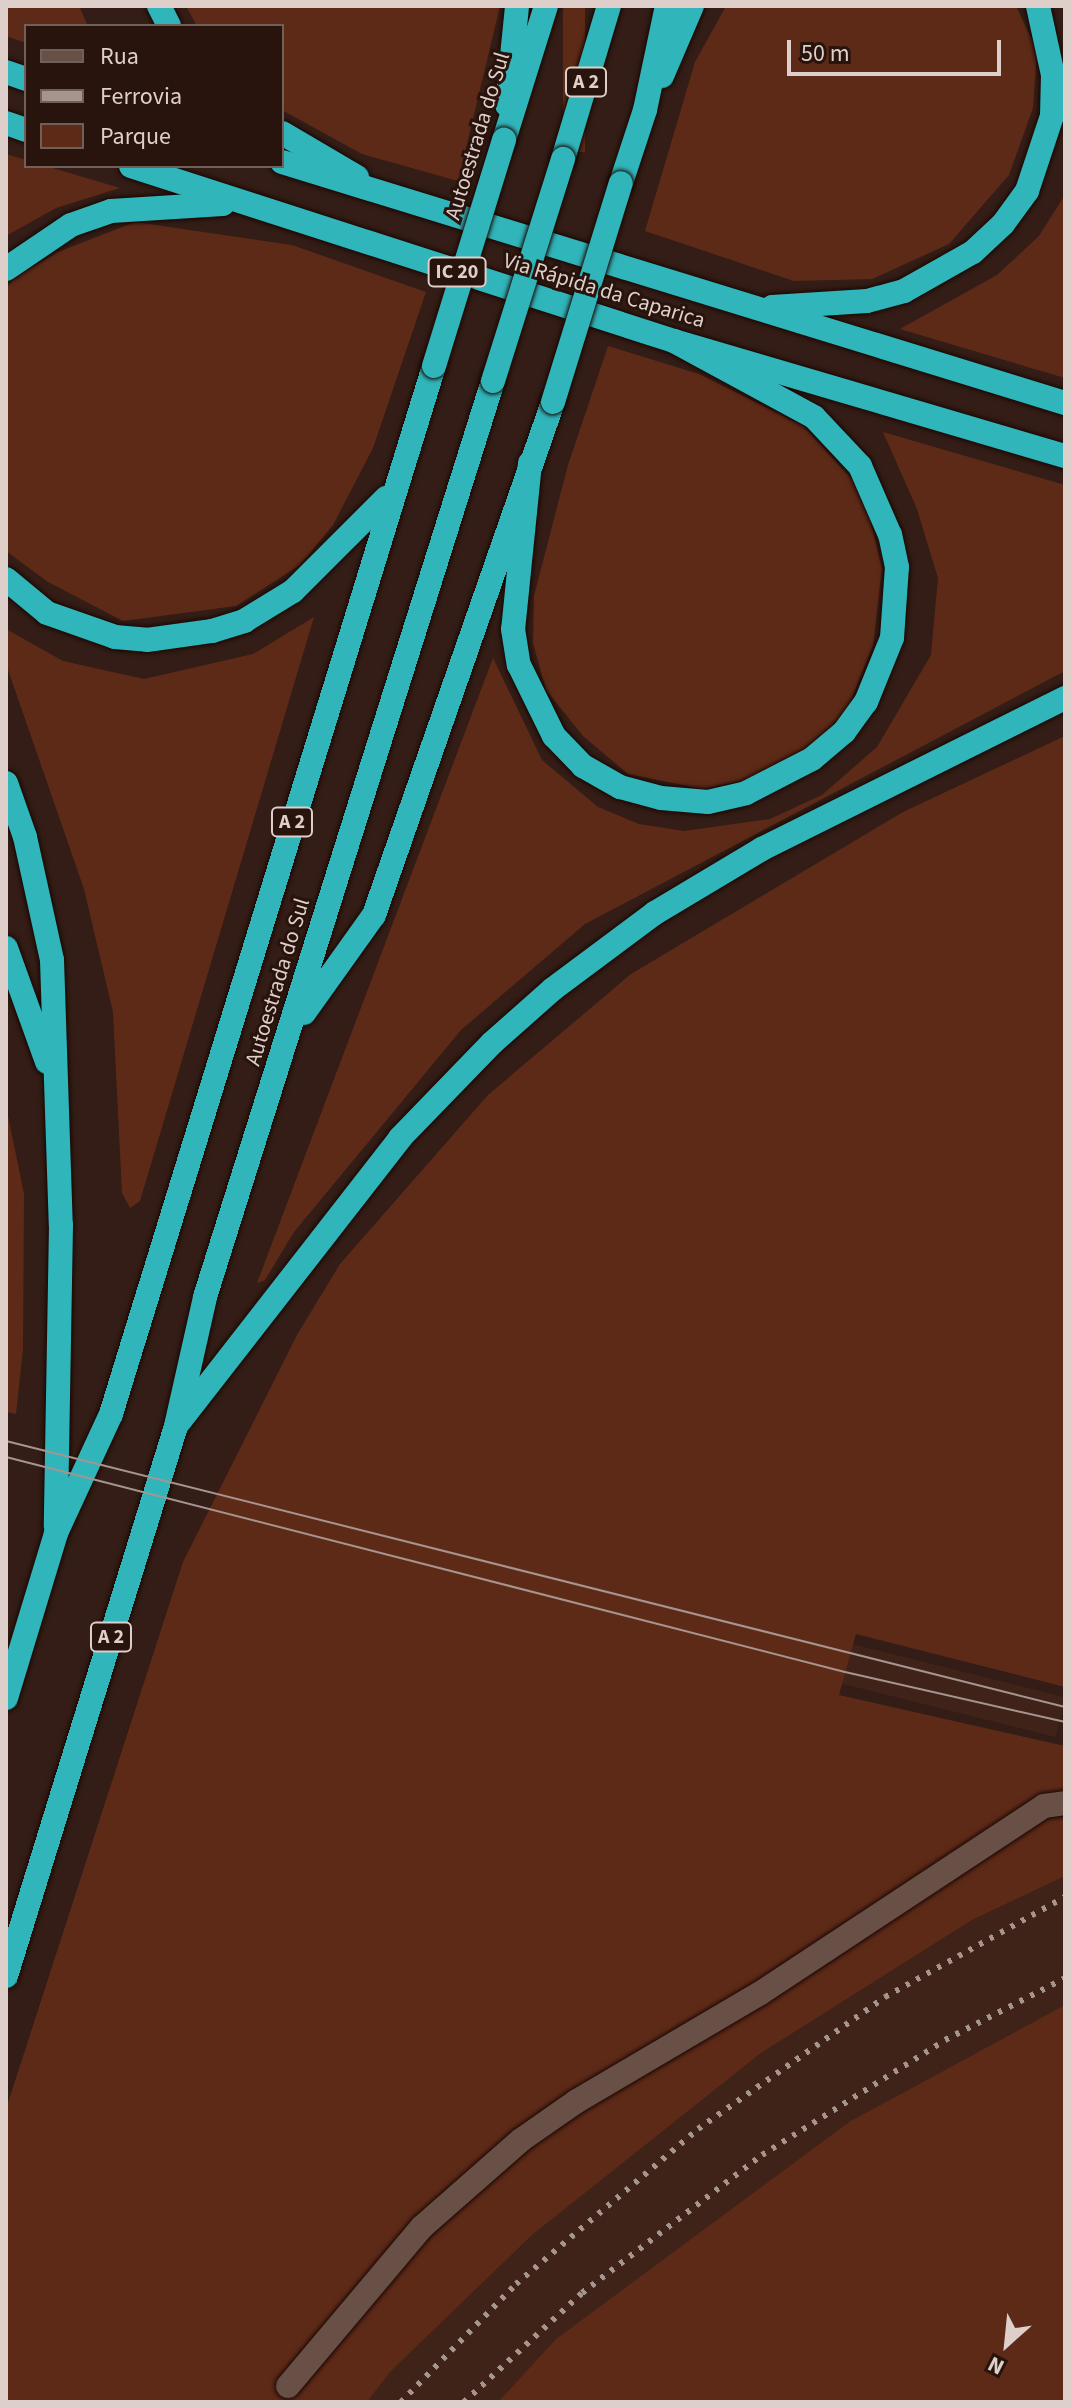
<!DOCTYPE html>
<html>
<head>
<meta charset="utf-8">
<style>
	body { margin:0 }
	#map { position:relative; width:1071px; height:2408px; overflow:hidden; background:#331d16; font-family:"Source Sans 3",sans-serif }
	div>[style] { position:absolute }
	[style*='--x'] { left:calc(var(--x)*1px); top:calc(var(--y)*1px); width:calc(var(--w)*1px); rotate:calc(var(--a)*1deg) }
	.built>* { inset:0; background:#3f2319; transform-origin:0 0 }
	.green>* { inset:0; background:#5e2a18; transform-origin:0 0 }
	.roads { filter:drop-shadow(0 0 2px #190703) drop-shadow(0 0 2px #190703) }
	.street>* { height:24px; margin:-12px; padding:0 12px; transform-origin:12px; border-radius:12px; background:#695047 }
	.highway>* { height:24px; margin:-12px; padding:0 12px; transform-origin:12px; border-radius:12px; background:#30b5ba }
	.tram>* { height:2px; margin:-1px; padding:0 1px; transform-origin:1px; border-radius:1px; background:#a6958f }
	.rail>* { height:6px; margin-top:-3px; transform-origin:0; background:repeating-linear-gradient(90deg,#a6958f 0 4px,transparent 0 12px) }
	.bridges { filter:drop-shadow(0 0 2px #190703) drop-shadow(0 0 2px #190703) }
	.highway-bridge>* { height:24px; margin:-12px; padding:0 12px; transform-origin:12px; border-radius:12px; background:#30b5ba }
	span { translate:-50% -50%; white-space:nowrap; text-align:center; line-height:1.15; -webkit-text-stroke:6px #28140d; paint-order:stroke }
	.shield-label span { padding:2px 6px; background:#28140d; border:2px solid; border-radius:6px; -webkit-text-stroke-width:0 }
	.shield-label { font-size:20px; color:#decfca; font-weight:700 }
	.street-label { font-size:22px; color:#decfca }
	.frame { position:absolute; inset:0; border:8px solid #decfca; pointer-events:none }
	.legend { position:absolute; left:24px; top:24px; width:260px; height:144px; box-sizing:border-box; background:#28140d; border:2px solid #715f59; margin:0; padding:10px 14px; list-style:none; font-size:24px; color:#decfca }
	.legend li { display:flex; align-items:center; gap:16px; height:40px }
	.legend b { width:40px; border:2px solid #715f59 }
	.north { position:absolute; left:967px; top:2304px; width:80px; height:80px; -webkit-text-stroke:6px #28140d; paint-order:stroke; rotate:207deg; font-size:22px; font-weight:700; line-height:32px; text-align:center; color:#decfca }
	.north::after { content:''; display:block; margin:auto; width:28px; height:36px; background:#decfca; clip-path:polygon(50% 0,100% 100%,50% 72%,0 100%) }
	.scale { position:absolute; left:787px; top:40px; width:214px; height:36px; box-sizing:border-box; border:4px solid #decfca; border-top:0; padding-left:10px; font-size:24px; line-height:28px; white-space:nowrap; color:#decfca; -webkit-text-stroke:6px #28140d; paint-order:stroke }
</style>
</head>
<body>
<div id="map">
	<div class="built">
		<div style="left:852px;top:1644px;width:220px;height:41px;rotate:14deg"></div>
		<div style="clip-path:polygon(1065px 1876px,1065px 2005px,849px 2122px,556px 2339px,498px 2402px,367px 2402px,390px 2372px,532px 2235px,761px 2053px,972px 1920px)"></div>
	</div>
	<div class="green">
		<div style="clip-path:polygon(6px 6px,79px 6px,88px 26px,26px 26px,26px 43px,6px 36px)"></div>
		<div style="clip-path:polygon(186px 6px,500px 6px,458px 181px,362px 154px,282px 110px,282px 26px,197px 26px)"></div>
		<div style="left:563px;top:6px;width:22px;height:146px"></div>
		<div style="clip-path:polygon(726px 6px,1016px 6px,1037px 51px,1033px 108px,1009px 175px,949px 244px,872px 279px,794px 281px,645px 231px,695px 62px)"></div>
		<div style="clip-path:polygon(6px 154px,26px 160px,26px 166px,46px 166px,120px 188px,56px 208px,6px 236px)"></div>
		<div style="clip-path:polygon(1065px 195px,1065px 378px,900px 329px,997px 275px,1039px 236px)"></div>
		<div style="clip-path:polygon(135px 222px,292px 245px,426px 292px,373px 448px,333px 525px,300px 565px,236px 606px,123px 621px,48px 582px,6px 551px,6px 289px,14px 278px,58px 252px)"></div>
		<div style="clip-path:polygon(608px 346px,699px 374px,803px 426px,863px 491px,882px 569px,873px 645px,841px 725px,772px 775px,703px 789px,628px 774px,583px 736px,546px 690px,533px 643px,534px 596px,568px 465px)"></div>
		<div style="clip-path:polygon(883px 432px,1065px 485px,1065px 671px,585px 924px,461px 1030px,294px 1232px,265px 1280px,257px 1283px,493px 658px,542px 760px,598px 807px,639px 824px,684px 831px,770px 819px,822px 795px,877px 747px,931px 655px,938px 578px,917px 509px)"></div>
		<div style="clip-path:polygon(314px 617px,140px 1201px,130px 1208px,122px 1193px,113px 1012px,84px 889px,6px 664px,6px 629px,63px 661px,144px 679px,253px 654px)"></div>
		<div style="clip-path:polygon(1065px 736px,1065px 1687px,856px 1634px,839px 1695px,1065px 1746px,1065px 1876px,972px 1920px,761px 2053px,532px 2235px,390px 2372px,367px 2402px,6px 2402px,6px 2109px,183px 1562px,297px 1335px,340px 1264px,488px 1095px,631px 974px,903px 812px)"></div>
		<div style="clip-path:polygon(6px 1106px,24px 1194px,23px 1349px,16px 1414px,6px 1412px)"></div>
		<div style="clip-path:polygon(1065px 2005px,1065px 2402px,498px 2402px,556px 2339px,849px 2122px)"></div>
	</div>
	<div class="roads">
		<div class="street">
			<div style="--x:288;--y:2386;--w:208;--a:-49.9"></div>
			<div style="--x:422;--y:2227;--w:132;--a:-41.3"></div>
			<div style="--x:521;--y:2140;--w:68;--a:-34.9"></div>
			<div style="--x:577;--y:2101;--w:211;--a:-30.5"></div>
			<div style="--x:759;--y:1994;--w:341;--a:-33.4"></div>
			<div style="--x:1044;--y:1806;--w:21;--a:-8"></div>
		</div>
		<div class="highway">
			<div style="--x:159;--y:6;--w:22;--a:63"></div>
			<div style="--x:6;--y:72;--w:21;--a:19"></div>
			<div style="--x:662;--y:76;--w:76;--a:-66.8"></div>
			<div style="--x:507;--y:105;--w:100;--a:-84.2"></div>
			<div style="--x:6;--y:123;--w:21;--a:19"></div>
			<div style="--x:282;--y:133;--w:87;--a:30.4"></div>
			<div style="--x:504;--y:140;--w:140;--a:-72.6"></div>
			<div style="--x:563;--y:159;--w:160;--a:-73.3"></div>
			<div style="--x:282;--y:162;--w:819;--a:17.11"></div>
			<div style="--x:131;--y:166;--w:571;--a:17.86"></div>
			<div style="--x:674;--y:341;--w:408;--a:16.4"></div>
			<div style="--x:621;--y:183;--w:77;--a:-71.8"></div>
			<div style="--x:645;--y:110;--w:106;--a:-78.1"></div>
			<div style="--x:6;--y:269;--w:78;--a:-34.1"></div>
			<div style="--x:71;--y:225;--w:42;--a:-19.3"></div>
			<div style="--x:111;--y:211;--w:112;--a:-3.6"></div>
			<div style="--x:772;--y:307;--w:95;--a:-3.6"></div>
			<div style="--x:867;--y:301;--w:38;--a:-15"></div>
			<div style="--x:904;--y:291;--w:79;--a:-29.5"></div>
			<div style="--x:973;--y:252;--w:41;--a:-43"></div>
			<div style="--x:1003;--y:224;--w:41;--a:-54"></div>
			<div style="--x:1027;--y:191;--w:79;--a:-71.6"></div>
			<div style="--x:1052;--y:116;--w:41;--a:-88.6"></div>
			<div style="--x:1053;--y:75;--w:71;--a:-102.3"></div>
			<div style="--x:530;--y:463;--w:167;--a:95.8"></div>
			<div style="--x:513;--y:629;--w:36;--a:81"></div>
			<div style="--x:519;--y:665;--w:79;--a:63.8"></div>
			<div style="--x:554;--y:736;--w:42;--a:46"></div>
			<div style="--x:583;--y:766;--w:43;--a:29.6"></div>
			<div style="--x:620;--y:787;--w:42;--a:15"></div>
			<div style="--x:661;--y:798;--w:47;--a:4.9"></div>
			<div style="--x:708;--y:802;--w:39;--a:-13"></div>
			<div style="--x:746;--y:793;--w:74;--a:-27.3"></div>
			<div style="--x:812;--y:759;--w:42;--a:-40.2"></div>
			<div style="--x:844;--y:732;--w:37;--a:-54"></div>
			<div style="--x:866;--y:702;--w:69;--a:-67.9"></div>
			<div style="--x:892;--y:638;--w:71;--a:-86"></div>
			<div style="--x:897;--y:567;--w:33;--a:-102"></div>
			<div style="--x:890;--y:535;--w:75;--a:-113.5"></div>
			<div style="--x:860;--y:466;--w:67;--a:-133.2"></div>
			<div style="--x:814;--y:417;--w:159;--a:-151.5"></div>
			<div style="--x:6;--y:579;--w:53;--a:39.7"></div>
			<div style="--x:47;--y:613;--w:72;--a:19.4"></div>
			<div style="--x:115;--y:637;--w:32;--a:5"></div>
			<div style="--x:147;--y:640;--w:66;--a:-7.9"></div>
			<div style="--x:212;--y:631;--w:34;--a:-17"></div>
			<div style="--x:244;--y:621;--w:57;--a:-31.5"></div>
			<div style="--x:293;--y:591;--w:132;--a:-45"></div>
			<div style="--x:6;--y:783;--w:57;--a:70.6"></div>
			<div style="--x:25;--y:837;--w:126;--a:77.6"></div>
			<div style="--x:52;--y:960;--w:265;--a:88.1"></div>
			<div style="--x:61;--y:1225;--w:301;--a:91"></div>
			<div style="--x:6;--y:948;--w:121;--a:70.2"></div>
			<div style="--x:304;--y:1013;--w:120;--a:-54.5"></div>
			<div style="--x:374;--y:915;--w:543;--a:-70.76"></div>
			<div style="--x:180;--y:1421;--w:358;--a:-52.1"></div>
			<div style="--x:400;--y:1138;--w:132;--a:-45.9"></div>
			<div style="--x:492;--y:1043;--w:81;--a:-41.5"></div>
			<div style="--x:553;--y:989;--w:127;--a:-36.7"></div>
			<div style="--x:655;--y:913;--w:125;--a:-30.9"></div>
			<div style="--x:762;--y:849;--w:339;--a:-26.5"></div>
			<div style="--x:6;--y:1698;--w:172;--a:-73.1"></div>
			<div style="--x:56;--y:1533;--w:131;--a:-65.2"></div>
			<div style="--x:111;--y:1414;--w:1097;--a:-72.87"></div>
			<div style="--x:6;--y:1976;--w:576;--a:-72.82"></div>
			<div style="--x:176;--y:1426;--w:132;--a:-77.3"></div>
			<div style="--x:205;--y:1297;--w:960;--a:-72.55"></div>
		</div>
	</div>
	<div class="tram">
		<div style="--x:6;--y:1441;--w:1092;--a:14.1"></div>
		<div style="--x:6;--y:1457;--w:866;--a:14.37"></div>
		<div style="--x:845;--y:1672;--w:226;--a:12.8"></div>
	</div>
	<div class="rail">
		<div style="--x:401;--y:2402;--w:165;--a:-45.7"></div>
		<div style="--x:516;--y:2284;--w:239;--a:-40.4"></div>
		<div style="--x:698;--y:2129;--w:229;--a:-35.2"></div>
		<div style="--x:885;--y:1997;--w:206;--a:-29.1"></div>
		<div style="--x:464;--y:2402;--w:161;--a:-42.7"></div>
		<div style="--x:582;--y:2293;--w:227;--a:-37.5"></div>
		<div style="--x:762;--y:2155;--w:216;--a:-32.1"></div>
		<div style="--x:945;--y:2040;--w:135;--a:-27.3"></div>
	</div>
	<div class="bridges">
		<div class="highway-bridge">
			<div style="--x:434;--y:366;--w:237;--a:-72.8"></div>
			<div style="--x:493;--y:381;--w:233;--a:-72.5"></div>
			<div style="--x:553;--y:402;--w:229;--a:-72.8"></div>
		</div>
	</div>
	<div class="shield-label">
		<span style="left:586px;top:82px">A 2</span>
		<span style="left:457px;top:272px">IC 20</span>
		<span style="left:292px;top:822px">A 2</span>
		<span style="left:111px;top:1637px">A 2</span>
	</div>
	<div class="street-label">
		<span style="left:478px;top:136px;rotate:-73deg">Autoestrada do Sul</span>
		<span style="left:604px;top:291px;rotate:17deg">Via Rápida da Caparica</span>
		<span style="left:278px;top:982px;rotate:-73deg">Autoestrada do Sul</span>
	</div>
	<div class="frame"></div>
	<ul class="legend">
	<li><b style="height:10px;background:#695047"></b>Rua</li>
	<li><b style="height:10px;background:#a6958f"></b>Ferrovia</li>
	<li><b style="height:22px;background:#5e2a18"></b>Parque</li>
	</ul>
	<div class="north">N</div>
	<div class="scale">50 m</div>
</div>
</body>
</html>
